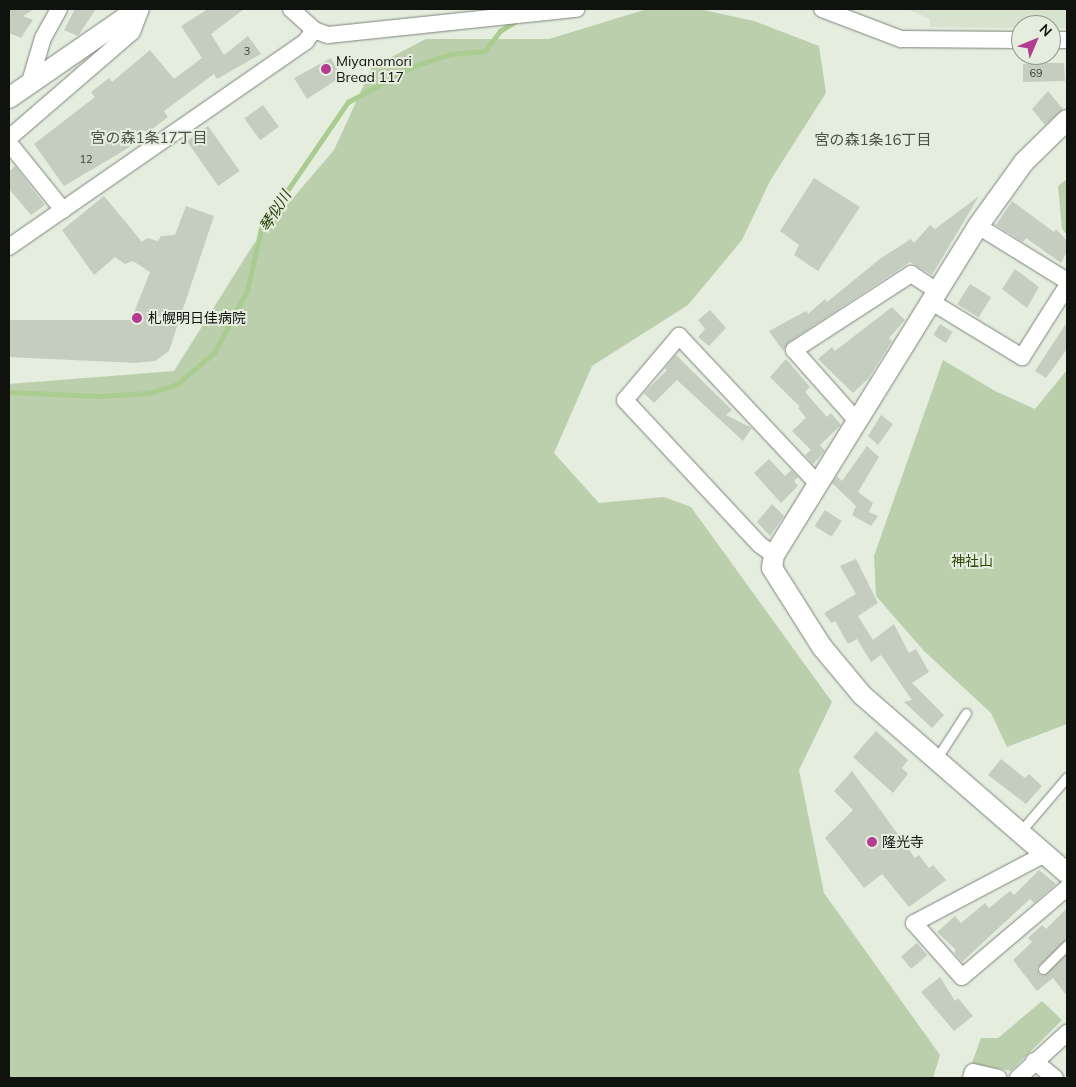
<!DOCTYPE html>
<html>
<head>
<meta charset="utf-8">
<style>
	body { margin:0 }
	#map { position:relative; width:1076px; height:1087px; overflow:hidden; background:#e5eddf; font-family:Mulish,"Noto Sans JP",sans-serif }
	div>[style] { position:absolute }
	[style*='--x'] { left:calc(var(--x)*1px); top:calc(var(--y)*1px); width:calc(var(--w)*1px); rotate:calc(var(--a)*1deg) }
	.built>* { inset:0; background:#d8e3cf }
	.green>* { inset:0; background:#bbcfac }
	.stream>* { height:4.5px; margin:-2.25px; padding:0 2.25px; transform-origin:2.25px; border-radius:2.25px; background:#abcc91 }
	.building>* { inset:0; background:#c5cdc0; transform-origin:0 0 }
	.roads { filter:drop-shadow(0 0 1px #7d8478) drop-shadow(0 0 1px #7d8478) }
	.service>* { height:9px; margin:-4.5px; padding:0 4.5px; transform-origin:4.5px; border-radius:4.5px; background:#fff }
	.minor>* { height:16px; margin:-8px; padding:0 8px; transform-origin:8px; border-radius:8px; background:#fff }
	.tertiary>* { height:20px; margin:-10px; padding:0 10px; transform-origin:10px; border-radius:10px; background:#fff }
	.dots>* { width:14px; height:14px; translate:-50% -50%; box-sizing:border-box; border:2px solid #e5eddf; border-radius:50% }
	span { translate:-50% -50%; white-space:nowrap; text-align:center; line-height:1.15; -webkit-text-stroke:4px #e5eddf; paint-order:stroke }
	.number-label { font-size:11px; color:#3c413a }
	.number-label span { -webkit-text-stroke-width:0 }
	.poi-label { font-size:14px; color:#0f120d }
	.left { translate:0 -50%; text-align:left }
	.park-label { font-size:14px; color:#2c480a }
	.neighbourhood-label { font-size:15px; color:#4b5146 }
	.water-label { font-size:15px; color:#233f00; font-style:italic }
	.frame { position:absolute; inset:0; border:10px solid #0f120d; pointer-events:none }
	.north { position:absolute; left:1011px; top:15px; width:50px; height:50px; box-sizing:border-box; background:#e5eddf; border:1px solid #8f958b; border-radius:50%; rotate:45deg; font-size:14px; font-weight:700; line-height:20px; text-align:center; color:#0f120d }
	.north::after { content:''; display:block; margin:auto; width:18px; height:22px; background:#b43c90; clip-path:polygon(50% 0,100% 100%,50% 72%,0 100%) }
</style>
</head>
<body>
<div id="map">
	<div class="built">
		<div style="clip-path:polygon(907px 9px,1067px 9px,1067px 28px,1051px 28px,1051px 25px,1021px 25px,1021px 28px,930px 27px,930px 19px)"></div>
	</div>
	<div class="green">
		<div style="clip-path:polygon(647px 9px,699px 9px,754px 21px,819px 46px,826px 93px,770px 181px,742px 240px,688px 305px,592px 366px,554px 453px,599px 503px,664px 497px,691px 507px,832px 702px,799px 770px,824px 893px,940px 1055px,933px 1078px,9px 1078px,9px 384px,174px 371px,253px 245px,334px 150px,372px 67px,426px 39px,549px 39px)"></div>
		<div style="clip-path:polygon(1067px 179px,1067px 235px,1062px 229px,1058px 186px)"></div>
		<div style="clip-path:polygon(943px 360px,995px 391px,1035px 409px,1067px 370px,1067px 724px,1007px 747px,991px 713px,924px 651px,876px 596px,874px 556px)"></div>
		<div style="clip-path:polygon(1042px 1001px,1062px 1020px,1011px 1071px,972px 1063px,981px 1038px,998px 1038px)"></div>
	</div>
	<div class="stream">
		<div style="--x:9;--y:392;--w:89;--a:2.6"></div>
		<div style="--x:98;--y:396;--w:51;--a:-3.4"></div>
		<div style="--x:149;--y:393;--w:28;--a:-17"></div>
		<div style="--x:176;--y:385;--w:50;--a:-40.1"></div>
		<div style="--x:214;--y:353;--w:70;--a:-62"></div>
		<div style="--x:247;--y:291;--w:64;--a:-77.3"></div>
		<div style="--x:261;--y:229;--w:154;--a:-55.6"></div>
		<div style="--x:348;--y:102;--w:75;--a:-28.6"></div>
		<div style="--x:414;--y:66;--w:39;--a:-18"></div>
		<div style="--x:451;--y:54;--w:34;--a:-5"></div>
		<div style="--x:485;--y:51;--w:25;--a:-53"></div>
		<div style="--x:500;--y:31;--w:19;--a:-32"></div>
	</div>
	<div class="building">
		<div style="clip-path:polygon(9px 9px,34px 9px,23px 16px,33px 20px,21px 38px,9px 33px)"></div>
		<div style="clip-path:polygon(75px 9px,96px 9px,78px 36px,64px 30px)"></div>
		<div style="clip-path:polygon(208px 9px,244px 9px,211px 34px,224px 55px,248px 36px,261px 54px,217px 79px,214px 74px,164px 111px,168px 117px,125px 150px,64px 186px,34px 144px,95px 97px,91px 92px,109px 78px,112px 82px,150px 50px,174px 79px,202px 58px,181px 26px)"></div>
		<div style="clip-path:polygon(331px 58px,341px 77px,307px 99px,294px 78px)"></div>
		<div style="clip-path:polygon(1048px 63px,1064px 63px,1065px 81px,1023px 82px,1023px 64px)"></div>
		<div style="clip-path:polygon(1048px 91px,1063px 109px,1045px 125px,1032px 109px)"></div>
		<div style="left:263px;top:105px;width:27px;height:23px;rotate:54deg"></div>
		<div style="left:208px;top:126px;width:55px;height:26px;rotate:55deg"></div>
		<div style="clip-path:polygon(15px 166px,45px 205px,31px 215px,9px 189px,9px 172px)"></div>
		<div style="clip-path:polygon(814px 178px,860px 207px,818px 271px,794px 255px,799px 245px,780px 231px)"></div>
		<div style="clip-path:polygon(104px 196px,142px 242px,147px 238px,158px 241px,161px 236px,175px 235px,186px 206px,214px 216px,169px 351px,155px 361px,135px 363px,9px 357px,9px 320px,131px 320px,150px 272px,133px 261px,125px 264px,115px 257px,94px 275px,62px 230px)"></div>
		<div style="clip-path:polygon(979px 196px,932px 275px,910px 262px,789px 342px,783px 351px,769px 331px,806px 311px,808px 314px,825px 299px,827px 302px,881px 258px,911px 239px,914px 243px,930px 225px,935px 229px)"></div>
		<div style="clip-path:polygon(1012px 201px,1054px 232px,1056px 229px,1067px 241px,1067px 252px,1061px 263px,1026px 238px,1023px 242px,996px 225px)"></div>
		<div style="clip-path:polygon(1015px 269px,1039px 287px,1027px 308px,1002px 289px)"></div>
		<div style="left:970px;top:284px;width:25px;height:24px;rotate:32deg"></div>
		<div style="clip-path:polygon(892px 307px,905px 320px,889px 338px,892px 341px,869px 378px,853px 393px,818px 359px,832px 347px,835px 351px)"></div>
		<div style="clip-path:polygon(710px 310px,726px 328px,709px 346px,698px 337px,705px 329px,698px 320px)"></div>
		<div style="clip-path:polygon(1067px 322px,1067px 349px,1046px 378px,1035px 371px)"></div>
		<div style="left:940px;top:324px;width:15px;height:13px;rotate:32deg"></div>
		<div style="clip-path:polygon(676px 355px,732px 410px,726px 415px,752px 428px,743px 441px,677px 380px,654px 403px,644px 393px,667px 370px,665px 368px)"></div>
		<div style="clip-path:polygon(786px 359px,810px 387px,805px 392px,827px 417px,831px 413px,841px 425px,820px 445px,825px 451px,813px 464px,805px 455px,811px 450px,792px 431px,806px 418px,798px 408px,800px 407px,770px 377px)"></div>
		<div style="clip-path:polygon(881px 415px,893px 424px,878px 445px,868px 436px)"></div>
		<div style="clip-path:polygon(867px 446px,879px 457px,858px 492px,873px 503px,869px 512px,878px 516px,871px 526px,852px 515px,856px 506px,832px 483px,837px 476px,842px 481px)"></div>
		<div style="clip-path:polygon(769px 459px,785px 476px,791px 470px,798px 477px,794px 481px,798px 486px,781px 503px,754px 473px)"></div>
		<div style="clip-path:polygon(772px 504px,784px 516px,770px 536px,757px 522px)"></div>
		<div style="left:825px;top:510px;width:20px;height:19px;rotate:33deg"></div>
		<div style="clip-path:polygon(856px 559px,878px 603px,858px 616px,873px 640px,894px 624px,909px 653px,916px 649px,929px 672px,912px 683px,944px 715px,932px 728px,904px 702px,912px 700px,881px 655px,871px 662px,857px 639px,848px 644px,835px 621px,831px 623px,824px 613px,856px 594px,840px 566px)"></div>
		<div style="clip-path:polygon(876px 731px,908px 760px,902px 768px,908px 774px,893px 793px,853px 757px)"></div>
		<div style="clip-path:polygon(1001px 759px,1025px 778px,1029px 774px,1042px 786px,1026px 804px,988px 775px)"></div>
		<div style="clip-path:polygon(852px 771px,915px 858px,919px 855px,929px 868px,933px 865px,946px 880px,909px 907px,882px 874px,864px 888px,825px 838px,853px 810px,834px 791px)"></div>
		<div style="clip-path:polygon(1039px 870px,1056px 884px,1034px 903px,1030px 899px,962px 962px,954px 952px,956px 950px,937px 932px,955px 916px,961px 923px,985px 903px,989px 908px,1010px 891px,1014px 895px)"></div>
		<div style="clip-path:polygon(1067px 908px,1067px 939px,1037px 968px,1039px 974px,1045px 975px,1067px 954px,1067px 996px,1053px 978px,1037px 991px,1013px 960px,1032px 942px,1028px 938px,1042px 925px,1046px 929px)"></div>
		<div style="left:917px;top:943px;width:16px;height:21px;rotate:50deg"></div>
		<div style="clip-path:polygon(940px 977px,955px 1001px,958px 998px,973px 1016px,954px 1031px,921px 992px)"></div>
	</div>
	<div class="roads">
		<div class="service">
			<div style="--x:935;--y:761;--w:57;--a:-57.1"></div>
			<div style="--x:1020;--y:832;--w:72;--a:-49.5"></div>
			<div style="--x:1043;--y:969;--w:34;--a:-45"></div>
		</div>
		<div class="minor">
			<div style="--x:291;--y:9;--w:31;--a:42"></div>
			<div style="--x:314;--y:30;--w:15;--a:20"></div>
			<div style="--x:328;--y:35;--w:250;--a:-6"></div>
			<div style="--x:822;--y:9;--w:85;--a:20.8"></div>
			<div style="--x:901;--y:39;--w:120;--a:0.5"></div>
			<div style="--x:1051;--y:40;--w:16;--a:0"></div>
			<div style="--x:29;--y:85;--w:49;--a:-73.4"></div>
			<div style="--x:43;--y:38;--w:33;--a:-61"></div>
			<div style="--x:9;--y:138;--w:162;--a:-40.8"></div>
			<div style="--x:132;--y:32;--w:25;--a:-69"></div>
			<div style="--x:9;--y:143;--w:86;--a:51.1"></div>
			<div style="--x:978;--y:226;--w:105;--a:31.7"></div>
			<div style="--x:9;--y:247;--w:361;--a:-34.7"></div>
			<div style="--x:306;--y:41;--w:14;--a:-54"></div>
			<div style="--x:930;--y:301;--w:108;--a:31.3"></div>
			<div style="--x:1022;--y:357;--w:84;--a:-57.6"></div>
			<div style="--x:857;--y:421;--w:95;--a:-131.6"></div>
			<div style="--x:794;--y:350;--w:140;--a:-33"></div>
			<div style="--x:911;--y:274;--w:30;--a:33"></div>
			<div style="--x:774;--y:555;--w:17;--a:-144"></div>
			<div style="--x:760;--y:545;--w:198;--a:-133"></div>
			<div style="--x:625;--y:400;--w:84;--a:-49.8"></div>
			<div style="--x:679;--y:336;--w:203;--a:46.8"></div>
			<div style="--x:1045;--y:854;--w:148;--a:152.2"></div>
			<div style="--x:914;--y:923;--w:72;--a:48.4"></div>
			<div style="--x:962;--y:977;--w:138;--a:-40.3"></div>
			<div style="--x:1034;--y:1061;--w:27;--a:39"></div>
			<div style="--x:971;--y:1078;--w:6;--a:-72"></div>
			<div style="--x:973;--y:1072;--w:26;--a:13"></div>
			<div style="--x:1018;--y:1078;--w:67;--a:-42.6"></div>
		</div>
		<div class="tertiary">
			<div style="--x:9;--y:98;--w:157;--a:-34.6"></div>
			<div style="--x:1067;--y:120;--w:60;--a:135.7"></div>
			<div style="--x:1024;--y:162;--w:79;--a:125.7"></div>
			<div style="--x:978;--y:226;--w:387;--a:121.8"></div>
			<div style="--x:774;--y:555;--w:13;--a:99"></div>
			<div style="--x:772;--y:568;--w:93;--a:57.7"></div>
			<div style="--x:822;--y:647;--w:62;--a:50.2"></div>
			<div style="--x:862;--y:695;--w:271;--a:41"></div>
		</div>
	</div>
	<div class="dots">
		<div style="left:326px;top:69px;background:#b43c90"></div>
		<div style="left:137px;top:318px;background:#b43c90"></div>
		<div style="left:872px;top:842px;background:#b43c90"></div>
	</div>
	<div class="number-label">
		<span style="left:247px;top:51px">3</span>
		<span style="left:1036px;top:73px">69</span>
		<span style="left:86px;top:159px">12</span>
	</div>
	<div class="poi-label">
		<span class="left" style="left:336px;top:69px">Miyanomori<br>Bread 117</span>
		<span class="left" style="left:148px;top:318px">札幌明日佳病院</span>
		<span class="left" style="left:882px;top:842px">隆光寺</span>
	</div>
	<div class="park-label">
		<span style="left:972px;top:561px">神社山</span>
	</div>
	<div class="neighbourhood-label">
		<span style="left:149px;top:138px">宮の森1条17丁目</span>
		<span style="left:873px;top:140px">宮の森1条16丁目</span>
	</div>
	<div class="water-label">
		<span style="left:275px;top:211px;rotate:-58deg">琴似川</span>
	</div>
	<div class="frame"></div>
	<div class="north">N</div>
</div>
</body>
</html>
